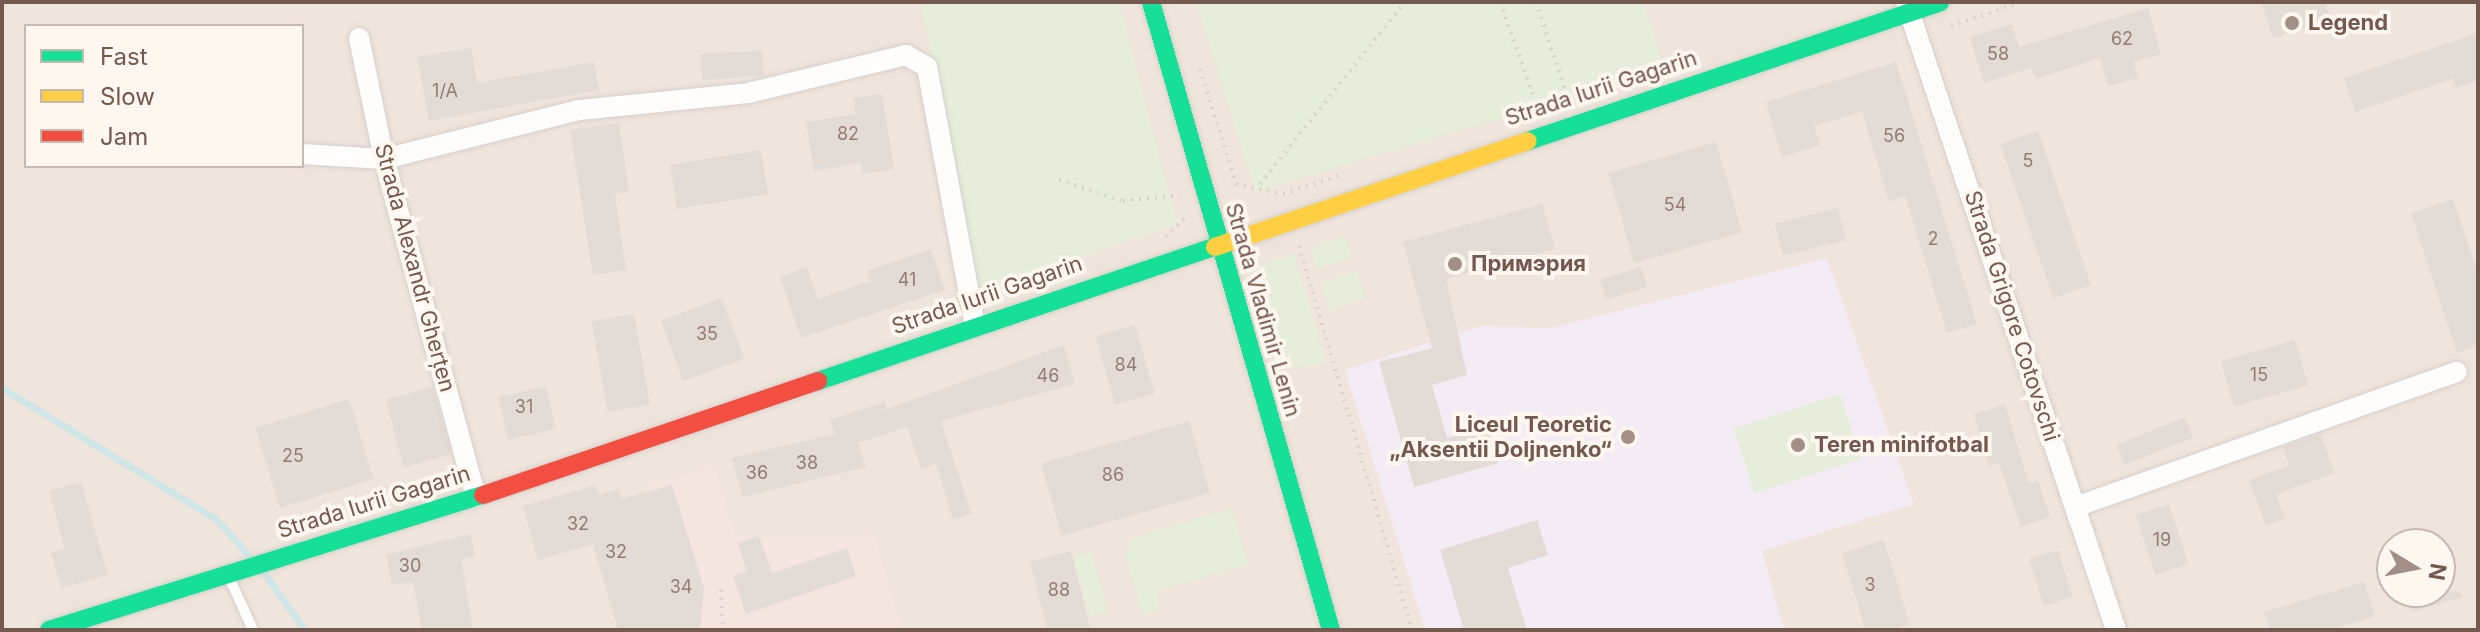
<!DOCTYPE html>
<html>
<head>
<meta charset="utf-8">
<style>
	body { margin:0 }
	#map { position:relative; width:2480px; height:632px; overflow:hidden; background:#f7f3ee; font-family:Inter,sans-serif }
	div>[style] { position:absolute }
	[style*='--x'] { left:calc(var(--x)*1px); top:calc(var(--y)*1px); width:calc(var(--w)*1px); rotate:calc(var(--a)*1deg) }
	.residential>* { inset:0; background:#efe5dc }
	.commercial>* { inset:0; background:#f4e5e0 }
	.education>* { inset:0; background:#f3ecf4 }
	.green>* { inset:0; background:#e6edda; transform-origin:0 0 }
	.stream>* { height:7px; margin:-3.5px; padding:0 3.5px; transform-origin:3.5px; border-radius:3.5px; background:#d0e6e6 }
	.building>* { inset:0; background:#e3dbd6; transform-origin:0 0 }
	.path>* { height:4px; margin-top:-2px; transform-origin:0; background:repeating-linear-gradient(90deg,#d9d2cf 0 2px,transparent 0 8px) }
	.roads { filter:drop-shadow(0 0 2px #d6d0cc) drop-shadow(0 0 2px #d6d0cc) }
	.lane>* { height:10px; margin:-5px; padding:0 5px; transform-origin:5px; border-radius:5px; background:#fefdfc }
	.street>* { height:20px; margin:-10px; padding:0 10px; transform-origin:10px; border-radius:10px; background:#fefdfc }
	.fast>* { height:18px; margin:-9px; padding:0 9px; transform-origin:9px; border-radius:9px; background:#16e098 }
	.slow>* { height:18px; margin:-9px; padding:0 9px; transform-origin:9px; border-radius:9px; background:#ffcf43 }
	.jam>* { height:18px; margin:-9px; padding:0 9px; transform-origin:9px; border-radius:9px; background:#f24e42 }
	.dots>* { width:22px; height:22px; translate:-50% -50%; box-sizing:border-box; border:4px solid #fef7f0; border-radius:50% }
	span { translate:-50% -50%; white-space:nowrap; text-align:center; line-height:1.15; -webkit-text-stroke:8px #fef7f0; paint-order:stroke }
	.number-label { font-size:18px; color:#927c73 }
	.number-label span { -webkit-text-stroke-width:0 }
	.poi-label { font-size:22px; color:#74594f; font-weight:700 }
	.left { translate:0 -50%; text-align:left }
	.right { translate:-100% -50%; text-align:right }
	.street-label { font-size:22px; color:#74594f }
	.frame { position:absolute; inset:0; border:4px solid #74594f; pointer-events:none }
	.legend { position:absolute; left:24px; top:24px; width:280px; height:144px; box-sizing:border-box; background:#fef7f0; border:2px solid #c7b8b0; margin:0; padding:10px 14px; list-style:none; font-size:24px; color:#74594f }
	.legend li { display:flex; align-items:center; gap:16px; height:40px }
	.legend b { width:40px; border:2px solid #c7b8b0 }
	.north { position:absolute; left:2376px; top:528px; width:80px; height:80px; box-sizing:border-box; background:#fef7f0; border:2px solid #c7b8b0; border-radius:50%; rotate:100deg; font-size:22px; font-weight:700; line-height:32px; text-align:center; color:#74594f }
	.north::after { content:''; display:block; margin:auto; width:28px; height:36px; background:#a28f87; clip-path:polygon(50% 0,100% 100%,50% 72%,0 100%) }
</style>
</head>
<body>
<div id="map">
	<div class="residential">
		<div style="clip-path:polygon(evenodd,2px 2px,2478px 2px,2478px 630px,2px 630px,2px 2px,26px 26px,302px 26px,302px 166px,26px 166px,26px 26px,2px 2px,2392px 544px,2440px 544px,2440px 592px,2392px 592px,2392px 544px)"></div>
	</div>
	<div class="commercial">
		<div style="clip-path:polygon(714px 465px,736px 536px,874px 534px,903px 630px,672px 630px,675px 595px,646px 486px)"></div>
	</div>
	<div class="education">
		<div style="clip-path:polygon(1827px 258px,1914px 504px,1762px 551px,1784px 630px,1425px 630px,1345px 370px,1480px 326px,1552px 328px)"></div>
	</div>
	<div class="green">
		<div style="clip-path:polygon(921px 2px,1119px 2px,1177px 224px,976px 293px)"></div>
		<div style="clip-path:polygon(1196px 2px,1644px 2px,1664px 69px,1255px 192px)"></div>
		<div style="left:1345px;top:236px;width:23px;height:37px;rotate:72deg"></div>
		<div style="clip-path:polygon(1294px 254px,1326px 362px,1295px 368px,1274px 354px,1250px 268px)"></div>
		<div style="left:1356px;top:271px;width:28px;height:37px;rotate:71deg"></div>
		<div style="left:1840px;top:394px;width:68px;height:112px;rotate:72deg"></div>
		<div style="clip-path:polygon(1232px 508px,1248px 565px,1156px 591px,1160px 609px,1142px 614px,1125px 552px,1134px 537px)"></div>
		<div style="left:1091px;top:551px;width:63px;height:19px;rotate:74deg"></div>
	</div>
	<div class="stream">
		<div style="--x:2;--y:388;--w:251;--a:31.5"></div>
		<div style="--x:216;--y:519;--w:57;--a:47.9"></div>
		<div style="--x:262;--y:570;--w:74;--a:54.4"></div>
	</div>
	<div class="building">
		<div style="clip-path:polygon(2261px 2px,2325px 2px,2331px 20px,2273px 38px)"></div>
		<div style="clip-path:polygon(2148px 8px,2161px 54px,2134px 62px,2138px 78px,2108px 86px,2100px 58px,2036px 79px,2032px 68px,1984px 83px,1970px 37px,2012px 24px,2019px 47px)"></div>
		<div style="clip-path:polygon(2478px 33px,2478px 80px,2456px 88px,2453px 79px,2355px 112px,2344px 78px)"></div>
		<div style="clip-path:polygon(471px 48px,477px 83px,594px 62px,599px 90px,429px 121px,417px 57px)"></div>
		<div style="left:762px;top:50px;width:26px;height:62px;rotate:86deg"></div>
		<div style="clip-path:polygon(1896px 62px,1977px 324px,1947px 333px,1905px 196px,1889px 201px,1862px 112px,1814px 126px,1820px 145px,1782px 157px,1766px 102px)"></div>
		<div style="clip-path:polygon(882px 94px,894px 169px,863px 174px,861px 163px,814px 171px,806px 122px,856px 114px,853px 98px)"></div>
		<div style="clip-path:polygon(619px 123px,629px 191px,615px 194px,626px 270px,593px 275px,570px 130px)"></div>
		<div style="left:2038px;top:131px;width:163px;height:40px;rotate:71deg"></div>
		<div style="left:1716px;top:142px;width:94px;height:112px;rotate:74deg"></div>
		<div style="left:761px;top:150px;width:45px;height:92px;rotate:81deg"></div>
		<div style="clip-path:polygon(2453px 199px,2478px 274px,2478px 346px,2457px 353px,2411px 213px)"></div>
		<div style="clip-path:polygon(1542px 204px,1555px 249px,1446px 279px,1467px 375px,1432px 385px,1447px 438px,1488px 426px,1498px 463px,1414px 487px,1379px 362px,1432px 348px,1403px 242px)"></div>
		<div style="left:1838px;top:208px;width:33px;height:65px;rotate:76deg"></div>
		<div style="clip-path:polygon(931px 249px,945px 290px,801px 338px,780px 277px,807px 267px,818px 299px,870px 281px,867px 271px)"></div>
		<div style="left:1641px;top:267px;width:21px;height:43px;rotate:73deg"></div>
		<div style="left:722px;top:298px;width:65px;height:65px;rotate:70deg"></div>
		<div style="left:634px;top:314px;width:92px;height:43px;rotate:80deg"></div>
		<div style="left:1135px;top:325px;width:71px;height:41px;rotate:74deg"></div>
		<div style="left:2295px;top:340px;width:47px;height:77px;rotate:74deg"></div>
		<div style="clip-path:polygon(1064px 345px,1075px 384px,941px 421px,971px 513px,953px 520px,936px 464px,921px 469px,907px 427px,858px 443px,866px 467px,743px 497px,732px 458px,835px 434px,830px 420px,885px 402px,887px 409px)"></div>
		<div style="left:546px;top:386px;width:44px;height:49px;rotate:77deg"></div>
		<div style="left:433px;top:387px;width:70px;height:49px;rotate:75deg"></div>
		<div style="left:349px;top:399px;width:84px;height:98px;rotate:73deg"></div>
		<div style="clip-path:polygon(2005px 404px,2029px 484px,2038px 480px,2050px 517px,2021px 527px,1999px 463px,1989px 466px,1974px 414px)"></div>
		<div style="left:2185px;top:417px;width:22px;height:74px;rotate:68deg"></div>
		<div style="left:1189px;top:421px;width:75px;height:154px;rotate:74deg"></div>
		<div style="clip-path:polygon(2320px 434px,2335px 473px,2276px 494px,2285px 519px,2266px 526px,2249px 480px,2289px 466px,2283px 447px)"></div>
		<div style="clip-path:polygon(81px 482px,108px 575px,61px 588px,51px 553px,65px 549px,49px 491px)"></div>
		<div style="clip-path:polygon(596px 485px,599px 495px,619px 489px,622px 499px,672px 485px,704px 588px,700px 630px,618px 630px,593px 544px,538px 560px,523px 506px)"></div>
		<div style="left:2169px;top:504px;width:63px;height:35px;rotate:72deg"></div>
		<div style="clip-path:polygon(1537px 520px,1548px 555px,1508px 568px,1527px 630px,1464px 630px,1440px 550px)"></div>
		<div style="clip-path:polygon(471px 534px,475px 556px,461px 559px,473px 630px,422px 630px,413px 582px,392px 585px,386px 555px)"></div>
		<div style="clip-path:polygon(759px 536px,772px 573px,847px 548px,856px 576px,746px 614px,733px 576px,747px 571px,738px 543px)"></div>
		<div style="left:1884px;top:540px;width:88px;height:44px;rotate:73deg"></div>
		<div style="left:2058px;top:550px;width:49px;height:30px;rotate:73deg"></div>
		<div style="left:1071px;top:551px;width:81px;height:42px;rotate:76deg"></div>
		<div style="clip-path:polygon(2364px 582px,2375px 616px,2330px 630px,2270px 630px,2264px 612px)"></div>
		<div style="clip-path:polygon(2406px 592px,2461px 592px,2461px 597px,2412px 612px)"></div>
	</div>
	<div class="path">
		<div style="--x:1500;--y:2;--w:116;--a:70.3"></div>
		<div style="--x:1536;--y:2;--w:105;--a:71.7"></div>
		<div style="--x:1951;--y:26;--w:75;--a:-18.7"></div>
		<div style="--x:1200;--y:69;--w:121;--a:72.6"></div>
		<div style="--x:1236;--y:184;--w:48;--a:12"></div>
		<div style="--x:1283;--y:194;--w:62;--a:-17.9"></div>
		<div style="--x:1059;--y:180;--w:67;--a:18.2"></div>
		<div style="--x:1123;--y:201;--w:57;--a:-6"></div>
		<div style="--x:1260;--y:184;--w:233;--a:-51.5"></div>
		<div style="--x:1166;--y:237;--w:28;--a:-46"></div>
		<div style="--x:1299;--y:246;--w:400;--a:73.6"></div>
		<div style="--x:721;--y:590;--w:40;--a:87.1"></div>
	</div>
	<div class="roads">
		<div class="lane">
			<div style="--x:229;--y:577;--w:58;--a:65.6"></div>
		</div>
		<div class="street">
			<div style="--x:1906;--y:2;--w:662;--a:71.51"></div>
			<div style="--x:359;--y:38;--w:124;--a:78.3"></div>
			<div style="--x:384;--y:159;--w:350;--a:74.8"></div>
			<div style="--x:302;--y:154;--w:82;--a:3.5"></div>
			<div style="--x:384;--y:159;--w:201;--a:-14.1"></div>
			<div style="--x:579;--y:110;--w:170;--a:-5.7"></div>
			<div style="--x:748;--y:93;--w:163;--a:-13.5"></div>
			<div style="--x:906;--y:55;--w:24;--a:30"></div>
			<div style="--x:927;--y:67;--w:262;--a:79.5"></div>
			<div style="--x:2075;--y:507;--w:405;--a:-19.5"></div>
		</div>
		<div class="fast">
			<div style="--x:1151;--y:2;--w:653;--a:74.01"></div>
			<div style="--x:1528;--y:141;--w:435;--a:-18.6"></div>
			<div style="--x:818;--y:381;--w:419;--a:-18.7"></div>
			<div style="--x:49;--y:630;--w:455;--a:-17.3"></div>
		</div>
		<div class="slow">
			<div style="--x:1215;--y:247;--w:330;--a:-18.7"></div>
		</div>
		<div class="jam">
			<div style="--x:483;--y:495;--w:354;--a:-18.8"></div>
		</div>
	</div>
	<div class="dots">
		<div style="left:2292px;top:23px;background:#a28f87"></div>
		<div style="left:1455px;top:264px;background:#a28f87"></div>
		<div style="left:1628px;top:437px;background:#a28f87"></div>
		<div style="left:1798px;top:445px;background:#a28f87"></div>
	</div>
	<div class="number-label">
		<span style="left:2122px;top:39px">62</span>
		<span style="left:1998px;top:54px">58</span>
		<span style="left:445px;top:91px">1/A</span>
		<span style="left:848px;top:134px">82</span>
		<span style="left:1894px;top:136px">56</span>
		<span style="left:2028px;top:161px">5</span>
		<span style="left:1675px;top:205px">54</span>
		<span style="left:1933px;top:239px">2</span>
		<span style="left:907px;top:280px">41</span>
		<span style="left:707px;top:334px">35</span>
		<span style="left:1126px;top:365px">84</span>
		<span style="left:2259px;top:375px">15</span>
		<span style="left:1048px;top:376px">46</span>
		<span style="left:524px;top:407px">31</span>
		<span style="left:293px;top:456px">25</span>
		<span style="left:807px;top:463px">38</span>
		<span style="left:757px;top:473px">36</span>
		<span style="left:1113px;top:475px">86</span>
		<span style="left:578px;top:524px">32</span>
		<span style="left:2162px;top:540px">19</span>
		<span style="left:616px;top:552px">32</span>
		<span style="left:410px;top:566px">30</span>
		<span style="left:1870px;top:585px">3</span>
		<span style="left:681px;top:587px">34</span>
		<span style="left:1059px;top:590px">88</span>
	</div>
	<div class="poi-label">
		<span class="left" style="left:2308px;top:23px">Legend</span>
		<span class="left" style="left:1471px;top:264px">Примэрия</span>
		<span class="right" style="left:1612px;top:437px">Liceul Teoretic<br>„Aksentii Doljnenko“</span>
		<span class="left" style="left:1814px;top:445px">Teren minifotbal</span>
	</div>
	<div class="street-label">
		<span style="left:1601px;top:88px;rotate:-18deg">Strada Iurii Gagarin</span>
		<span style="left:415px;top:268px;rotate:75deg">Strada Alexandr Gherțen</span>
		<span style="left:987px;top:295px;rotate:-19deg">Strada Iurii Gagarin</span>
		<span style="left:1263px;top:310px;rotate:74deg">Strada Vladimir Lenin</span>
		<span style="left:2012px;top:316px;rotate:72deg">Strada Grigore Cotovschi</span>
		<span style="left:374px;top:502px;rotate:-17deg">Strada Iurii Gagarin</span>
	</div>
	<div class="frame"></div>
	<ul class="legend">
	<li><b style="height:10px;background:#16e098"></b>Fast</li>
	<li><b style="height:10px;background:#ffcf43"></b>Slow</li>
	<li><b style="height:10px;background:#f24e42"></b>Jam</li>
	</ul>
	<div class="north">N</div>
</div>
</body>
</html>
